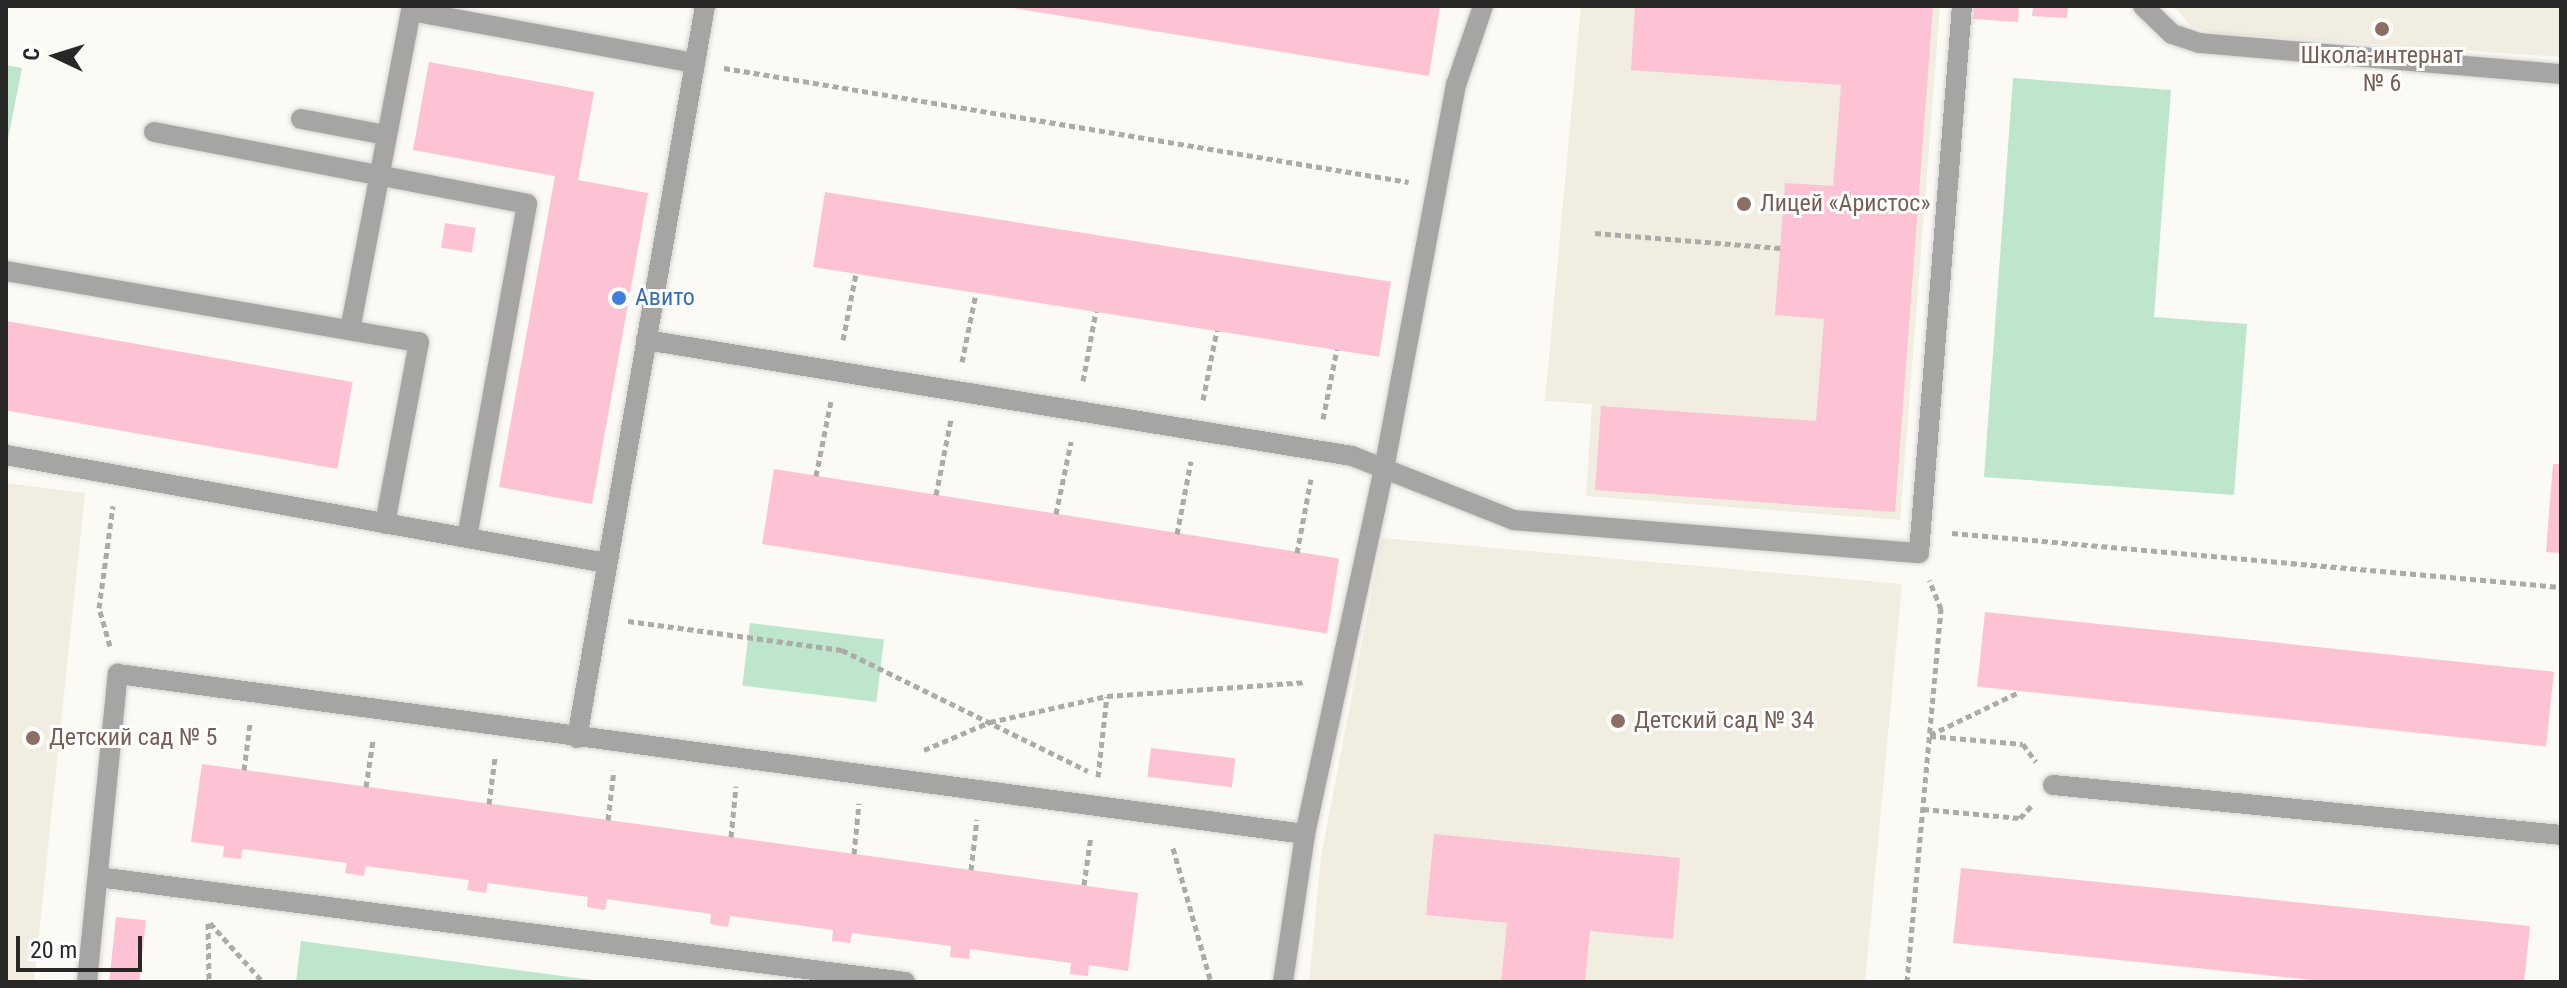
<!DOCTYPE html>
<html>
<head>
<meta charset="utf-8">
<style>
	body { margin:0 }
	#map { position:relative; width:2567px; height:988px; overflow:hidden; background:#fbfaf5; font-family:"Roboto Condensed",sans-serif }
	div>[style] { position:absolute }
	[style*='--x'] { left:calc(var(--x)*1px); top:calc(var(--y)*1px); width:calc(var(--w)*1px); rotate:calc(var(--a)*1deg) }
	.built>* { inset:0; background:#f1ede1 }
	.green>* { inset:0; background:#bee6cd; transform-origin:0 0 }
	.building>* { inset:0; background:#fdc2d4; transform-origin:0 0 }
	.path>* { height:5px; margin-top:-2.5px; transform-origin:0; background:repeating-linear-gradient(90deg,#ababa7 0 6px,transparent 0 10px) }
	.roads { filter:drop-shadow(0 0 2px #d5d4d0) drop-shadow(0 0 2px #d5d4d0) }
	.minor>* { height:20px; margin:-10px; padding:0 10px; transform-origin:10px; border-radius:10px; background:#a7a5a4 }
	.dots>* { width:22px; height:22px; translate:-50% -50%; box-sizing:border-box; border:4px solid #fff; border-radius:50% }
	span { translate:-50% -50%; white-space:nowrap; text-align:center; line-height:1.15; -webkit-text-stroke:6px #fff; paint-order:stroke }
	.education-label { font-size:24px; color:#785e54 }
	.left { translate:0 -50%; text-align:left }
	.shop-label { font-size:24px; color:#366cbe }
	.frame { position:absolute; inset:0; border:8px solid #282826; pointer-events:none }
	.north { position:absolute; left:16px; top:16px; width:80px; height:80px; -webkit-text-stroke:6px #fff; paint-order:stroke; rotate:274deg; font-size:22px; font-weight:700; line-height:32px; text-align:center; color:#282826 }
	.north::after { content:''; display:block; margin:auto; width:28px; height:36px; background:#282826; clip-path:polygon(50% 0,100% 100%,50% 72%,0 100%) }
	.scale { position:absolute; left:16px; top:936px; width:126px; height:36px; box-sizing:border-box; border:4px solid #282826; border-top:0; padding-left:10px; font-size:24px; line-height:28px; white-space:nowrap; color:#282826; -webkit-text-stroke:6px #fff; paint-order:stroke }
</style>
</head>
<body>
<div id="map">
	<div class="built">
		<div style="clip-path:polygon(1581px 6px,1940px 6px,1900px 520px,1586px 496px,1592px 404px,1545px 401px)"></div>
		<div style="clip-path:polygon(2174px 6px,2561px 6px,2561px 57px,2215px 33px,2191px 26px)"></div>
		<div style="clip-path:polygon(6px 483px,85px 493px,34px 982px,6px 982px)"></div>
		<div style="clip-path:polygon(1382px 538px,1902px 584px,1865px 982px,1309px 982px,1321px 857px)"></div>
	</div>
	<div class="green">
		<div style="clip-path:polygon(6px 65px,22px 68px,6px 149px)"></div>
		<div style="clip-path:polygon(2013px 78px,2171px 90px,2154px 317px,2247px 324px,2234px 495px,1984px 477px)"></div>
		<div style="left:750px;top:623px;width:135px;height:63px;rotate:7deg"></div>
		<div style="clip-path:polygon(301px 941px,607px 982px,296px 982px)"></div>
	</div>
	<div class="building">
		<div style="clip-path:polygon(1001px 6px,1440px 6px,1429px 76px)"></div>
		<div style="clip-path:polygon(1635px 6px,1933px 6px,1895px 512px,1595px 490px,1601px 406px,1816px 421px,1824px 319px,1775px 315px,1785px 183px,1833px 186px,1841px 85px,1631px 70px)"></div>
		<div style="clip-path:polygon(1974px 6px,2019px 6px,2018px 22px,1973px 19px)"></div>
		<div style="clip-path:polygon(2033px 6px,2068px 6px,2067px 18px,2032px 16px)"></div>
		<div style="clip-path:polygon(429px 62px,594px 92px,578px 180px,648px 193px,592px 504px,499px 487px,555px 176px,413px 150px)"></div>
		<div style="left:825px;top:192px;width:573px;height:76px;rotate:9deg"></div>
		<div style="left:445px;top:223px;width:31px;height:25px;rotate:9deg"></div>
		<div style="left:6px;top:321px;width:352px;height:88px;rotate:10deg"></div>
		<div style="clip-path:polygon(2553px 464px,2561px 464px,2561px 553px,2546px 552px)"></div>
		<div style="left:774px;top:469px;width:572px;height:76px;rotate:9deg"></div>
		<div style="left:1985px;top:612px;width:572px;height:75px;rotate:6deg"></div>
		<div style="left:1151px;top:748px;width:85px;height:29px;rotate:7deg"></div>
		<div style="clip-path:polygon(202px 764px,1138px 893px,1128px 971px,1089px 965px,1088px 976px,1070px 974px,1071px 963px,970px 949px,969px 959px,950px 957px,951px 946px,852px 933px,850px 943px,832px 941px,833px 930px,730px 916px,728px 927px,710px 924px,711px 914px,607px 899px,605px 910px,587px 907px,588px 897px,488px 883px,486px 893px,467px 890px,469px 880px,366px 866px,364px 876px,345px 873px,347px 863px,242px 849px,241px 859px,223px 857px,224px 846px,191px 842px)"></div>
		<div style="clip-path:polygon(1434px 834px,1680px 858px,1673px 939px,1590px 931px,1585px 982px,1501px 982px,1507px 923px,1426px 915px)"></div>
		<div style="clip-path:polygon(1961px 868px,2530px 926px,2524px 982px,2333px 982px,1953px 943px)"></div>
		<div style="left:116px;top:917px;width:30px;height:65px;rotate:6deg"></div>
	</div>
	<div class="path">
		<div style="--x:724;--y:68;--w:694;--a:9.45"></div>
		<div style="--x:1595;--y:233;--w:186;--a:4.6"></div>
		<div style="--x:843;--y:340;--w:67;--a:-78.9"></div>
		<div style="--x:962;--y:362;--w:70;--a:-78.5"></div>
		<div style="--x:1083;--y:381;--w:71;--a:-79.5"></div>
		<div style="--x:1203;--y:400;--w:71;--a:-78.7"></div>
		<div style="--x:1323;--y:419;--w:71;--a:-78.7"></div>
		<div style="--x:816;--y:476;--w:76;--a:-78.7"></div>
		<div style="--x:936;--y:495;--w:77;--a:-78.8"></div>
		<div style="--x:1056;--y:514;--w:74;--a:-78.2"></div>
		<div style="--x:1952;--y:533;--w:611;--a:5.07"></div>
		<div style="--x:1177;--y:534;--w:74;--a:-79.1"></div>
		<div style="--x:1297;--y:553;--w:75;--a:-79.3"></div>
		<div style="--x:628;--y:621;--w:216;--a:7.7"></div>
		<div style="--x:842;--y:650;--w:274;--a:26.2"></div>
		<div style="--x:110;--y:646;--w:40;--a:-106"></div>
		<div style="--x:99;--y:608;--w:103;--a:-82.2"></div>
		<div style="--x:1930;--y:735;--w:99;--a:-25.8"></div>
		<div style="--x:1930;--y:736;--w:93;--a:4.9"></div>
		<div style="--x:2023;--y:744;--w:22;--a:54"></div>
		<div style="--x:924;--y:750;--w:72;--a:-23"></div>
		<div style="--x:990;--y:722;--w:120;--a:-12.5"></div>
		<div style="--x:1107;--y:696;--w:198;--a:-4"></div>
		<div style="--x:244;--y:770;--w:47;--a:-82.7"></div>
		<div style="--x:1098;--y:777;--w:81;--a:-83.7"></div>
		<div style="--x:366;--y:787;--w:48;--a:-81.5"></div>
		<div style="--x:489;--y:804;--w:47;--a:-82.7"></div>
		<div style="--x:1923;--y:809;--w:97;--a:5.3"></div>
		<div style="--x:2020;--y:818;--w:18;--a:-47"></div>
		<div style="--x:608;--y:820;--w:50;--a:-83.2"></div>
		<div style="--x:731;--y:837;--w:51;--a:-84.4"></div>
		<div style="--x:1173;--y:848;--w:139;--a:74.2"></div>
		<div style="--x:854;--y:854;--w:51;--a:-84.4"></div>
		<div style="--x:971;--y:870;--w:51;--a:-83.3"></div>
		<div style="--x:1084;--y:885;--w:50;--a:-82"></div>
		<div style="--x:208;--y:923;--w:59;--a:89"></div>
		<div style="--x:210;--y:923;--w:79;--a:48.1"></div>
		<div style="--x:1907;--y:982;--w:375;--a:-84.8"></div>
		<div style="--x:1941;--y:609;--w:31;--a:-112"></div>
	</div>
	<div class="roads">
		<div class="minor">
			<div style="--x:2143;--y:6;--w:40;--a:44"></div>
			<div style="--x:2172;--y:34;--w:28;--a:18"></div>
			<div style="--x:2199;--y:43;--w:363;--a:4.9"></div>
			<div style="--x:301;--y:119;--w:86;--a:10.7"></div>
			<div style="--x:154;--y:132;--w:380;--a:10.9"></div>
			<div style="--x:527;--y:204;--w:339;--a:100.2"></div>
			<div style="--x:6;--y:271;--w:419;--a:9.8"></div>
			<div style="--x:419;--y:342;--w:185;--a:100.6"></div>
			<div style="--x:350;--y:330;--w:325;--a:-79.2"></div>
			<div style="--x:411;--y:11;--w:289;--a:10.4"></div>
			<div style="--x:646;--y:340;--w:715;--a:9.33"></div>
			<div style="--x:1352;--y:456;--w:174;--a:21.6"></div>
			<div style="--x:1514;--y:520;--w:406;--a:4.7"></div>
			<div style="--x:1919;--y:553;--w:549;--a:-85.51"></div>
			<div style="--x:6;--y:455;--w:610;--a:10.2"></div>
			<div style="--x:577;--y:738;--w:743;--a:-80.08"></div>
			<div style="--x:2053;--y:785;--w:510;--a:5.62"></div>
			<div style="--x:98;--y:877;--w:814;--a:7.41"></div>
			<div style="--x:87;--y:982;--w:310;--a:-84.3"></div>
			<div style="--x:118;--y:674;--w:1198;--a:7.68"></div>
			<div style="--x:1283;--y:982;--w:150;--a:-81.5"></div>
			<div style="--x:1305;--y:834;--w:373;--a:-77.8"></div>
			<div style="--x:1384;--y:469;--w:391;--a:-79.4"></div>
			<div style="--x:1456;--y:85;--w:83;--a:-71.1"></div>
		</div>
	</div>
	<div class="dots">
		<div style="left:2382px;top:29px;background:#8d6e63"></div>
		<div style="left:1744px;top:204px;background:#8d6e63"></div>
		<div style="left:619px;top:298px;background:#3f7fe0"></div>
		<div style="left:1618px;top:721px;background:#8d6e63"></div>
		<div style="left:33px;top:738px;background:#8d6e63"></div>
	</div>
	<div class="education-label">
		<span style="left:2382px;top:70px">Школа-интернат<br>№ 6</span>
		<span class="left" style="left:1760px;top:204px">Лицей «Аристос»</span>
		<span class="left" style="left:1634px;top:721px">Детский сад № 34</span>
		<span class="left" style="left:49px;top:738px">Детский сад № 5</span>
	</div>
	<div class="shop-label">
		<span class="left" style="left:635px;top:298px">Авито</span>
	</div>
	<div class="frame"></div>
	<div class="north">С</div>
	<div class="scale">20 m</div>
</div>
</body>
</html>
